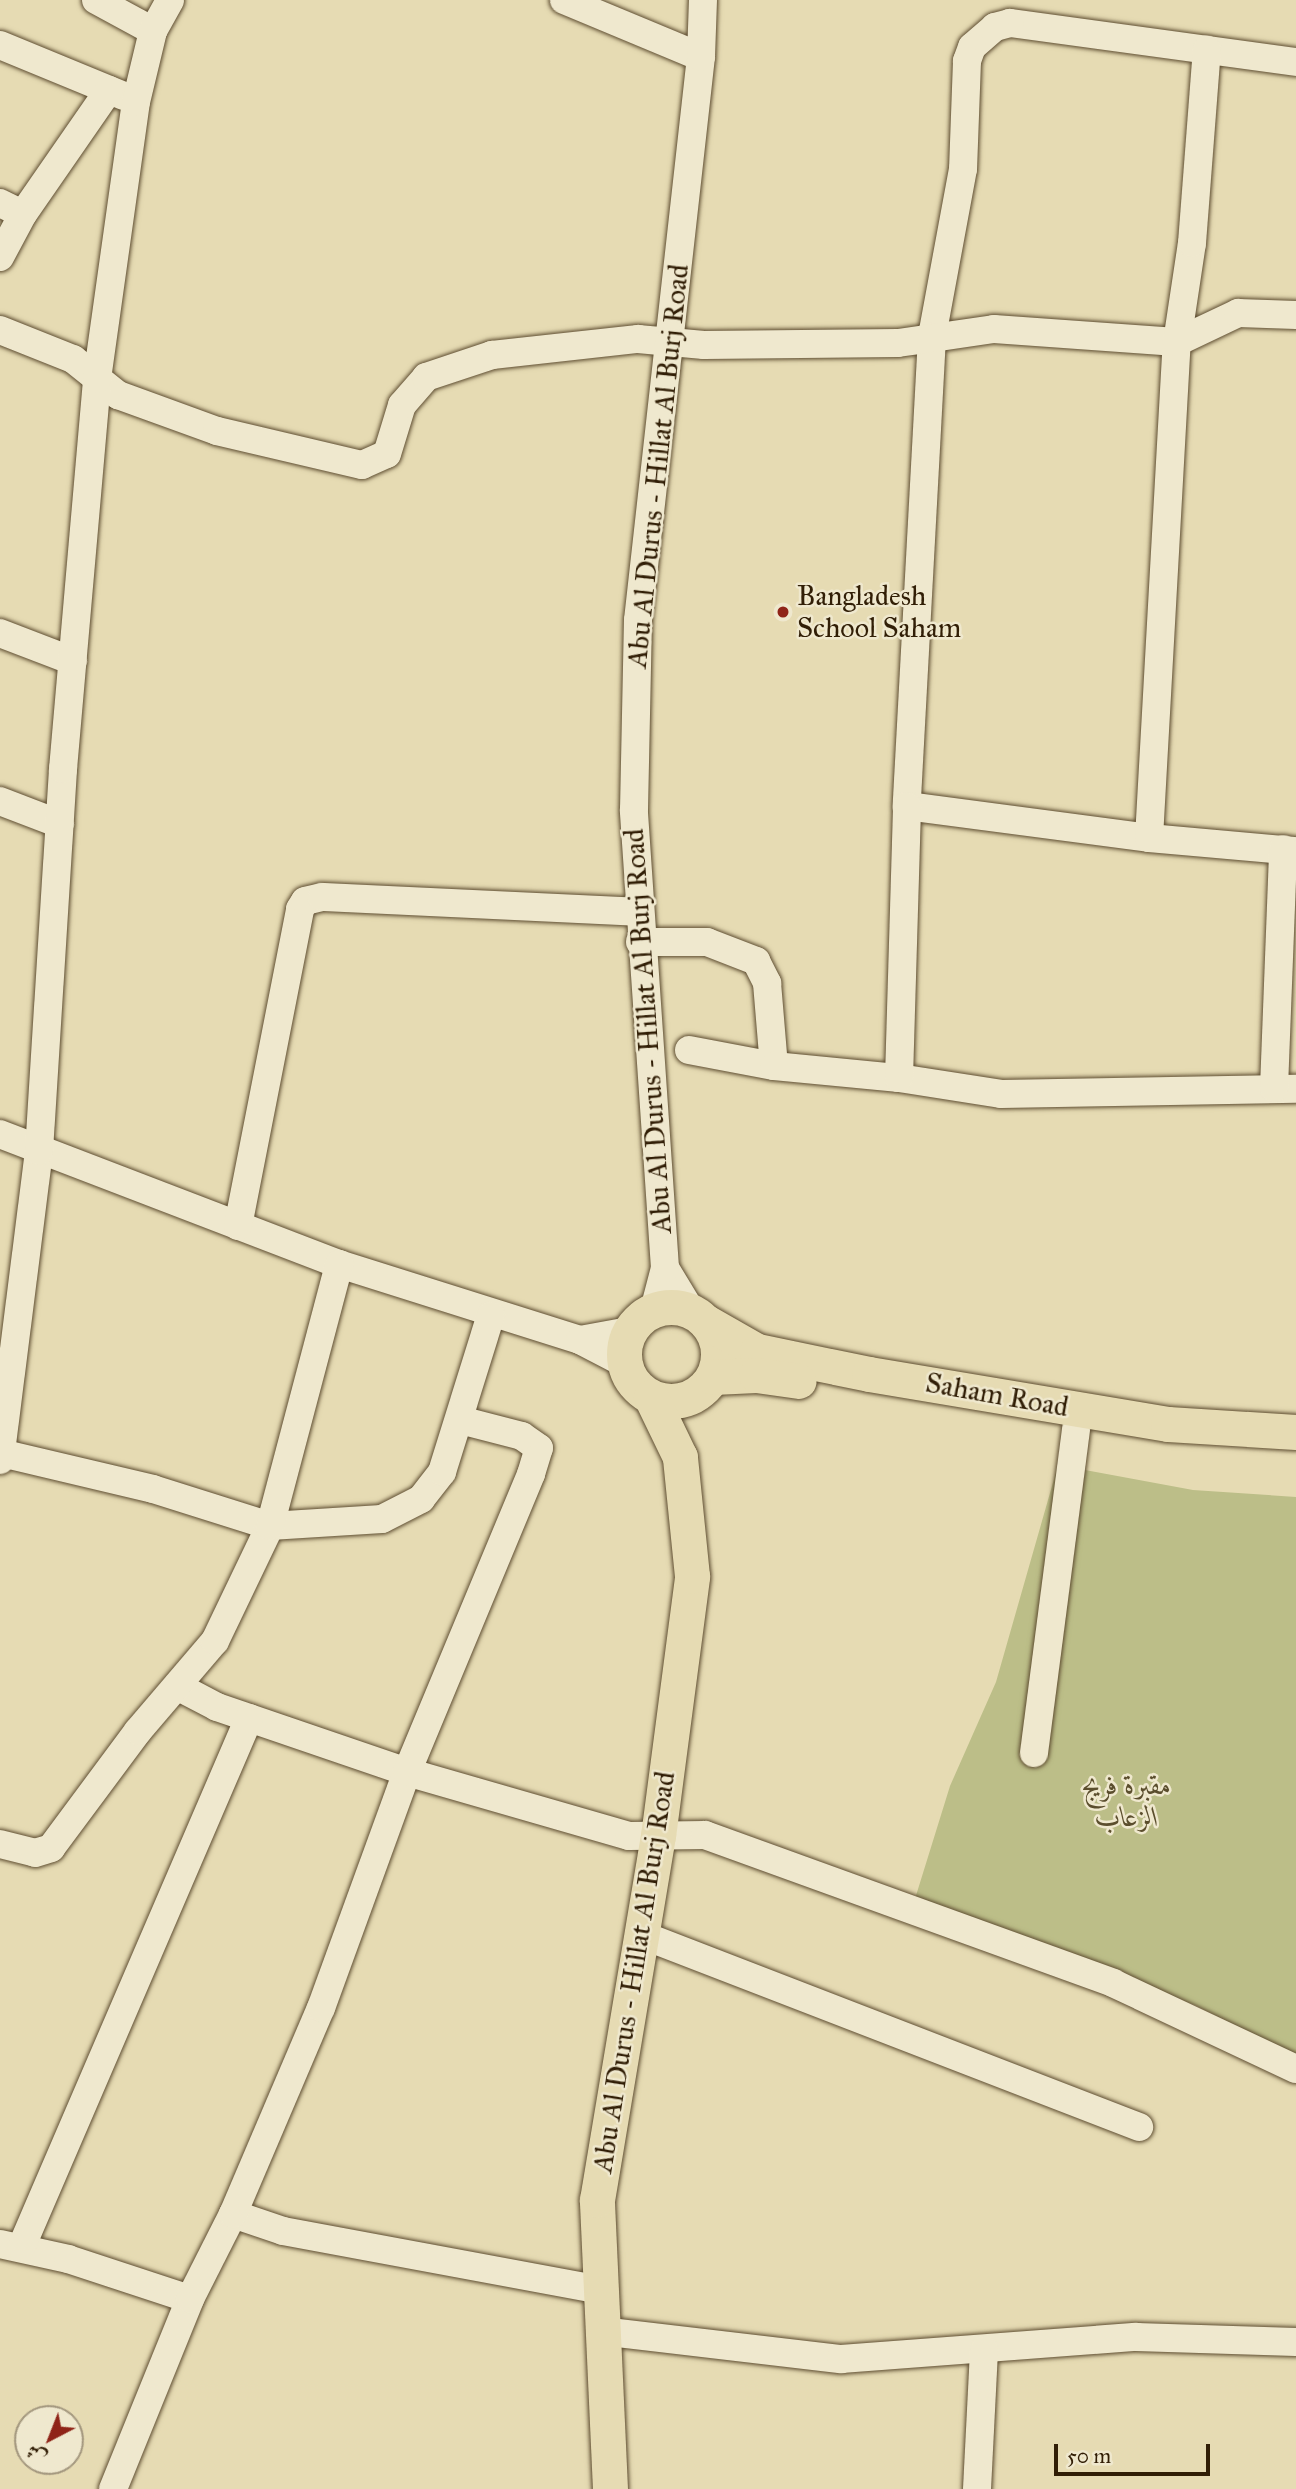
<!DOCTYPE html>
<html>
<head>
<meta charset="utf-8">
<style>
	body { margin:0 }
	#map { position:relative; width:1296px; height:2489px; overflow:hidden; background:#e6dbb3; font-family:"IM FELL Great Primer",Amiri,serif }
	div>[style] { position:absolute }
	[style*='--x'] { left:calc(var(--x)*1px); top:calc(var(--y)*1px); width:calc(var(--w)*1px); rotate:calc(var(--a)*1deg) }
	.green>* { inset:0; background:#bcbe88 }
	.roads { filter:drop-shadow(0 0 2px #5e4d31) drop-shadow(0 0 2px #5e4d31) }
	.minor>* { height:28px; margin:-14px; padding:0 14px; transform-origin:14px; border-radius:14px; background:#efe8ce }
	.major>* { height:35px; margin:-17.5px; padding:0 17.5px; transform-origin:17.5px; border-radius:17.5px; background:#e6dbb3 }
	.major>.ring { margin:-17.5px; padding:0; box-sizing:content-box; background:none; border:35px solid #e6dbb3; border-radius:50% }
	.dots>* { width:19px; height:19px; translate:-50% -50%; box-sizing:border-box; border:4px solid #efe8ce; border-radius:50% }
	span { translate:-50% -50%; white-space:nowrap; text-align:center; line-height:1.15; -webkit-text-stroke:5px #efe8ce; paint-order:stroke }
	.street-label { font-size:28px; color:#311e06 }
	.poi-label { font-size:28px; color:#311e06 }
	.left { translate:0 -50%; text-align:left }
	.park-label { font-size:28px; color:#5b4e2d; font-style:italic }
	.north { position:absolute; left:14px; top:2405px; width:70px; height:70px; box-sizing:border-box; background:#efe8ce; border:2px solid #a3977e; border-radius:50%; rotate:222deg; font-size:19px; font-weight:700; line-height:28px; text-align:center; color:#311e06 }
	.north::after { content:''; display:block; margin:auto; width:24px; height:32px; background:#8f2418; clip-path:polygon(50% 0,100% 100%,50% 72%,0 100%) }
	.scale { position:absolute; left:1054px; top:2444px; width:156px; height:32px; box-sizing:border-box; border:4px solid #311e06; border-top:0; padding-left:9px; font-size:21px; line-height:24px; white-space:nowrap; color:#311e06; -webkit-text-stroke:5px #efe8ce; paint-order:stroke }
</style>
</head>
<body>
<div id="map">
	<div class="green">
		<div style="clip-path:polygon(1058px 1465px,1193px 1490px,1296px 1497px,1296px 2057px,1195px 2005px,914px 1902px,950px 1786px,996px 1682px)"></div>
	</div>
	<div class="roads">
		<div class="minor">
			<div style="--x:96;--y:0;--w:65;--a:28.5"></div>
			<div style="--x:564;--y:0;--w:148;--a:22.6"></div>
			<div style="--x:0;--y:45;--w:134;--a:22.4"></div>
			<div style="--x:1296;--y:62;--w:289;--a:-172.2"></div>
			<div style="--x:1010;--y:23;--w:16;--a:165"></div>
			<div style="--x:995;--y:27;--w:30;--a:139"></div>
			<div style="--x:972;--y:47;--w:15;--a:110"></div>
			<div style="--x:967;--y:61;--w:108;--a:92.1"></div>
			<div style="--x:963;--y:169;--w:171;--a:100.5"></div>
			<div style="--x:932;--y:337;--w:470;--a:93.1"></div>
			<div style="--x:907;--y:806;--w:244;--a:7.5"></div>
			<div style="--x:1149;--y:838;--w:148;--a:5.1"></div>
			<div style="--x:0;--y:203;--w:25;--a:26"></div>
			<div style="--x:0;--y:257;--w:49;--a:-61.9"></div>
			<div style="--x:23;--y:214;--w:151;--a:-55.3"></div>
			<div style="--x:0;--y:330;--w:79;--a:21.7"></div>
			<div style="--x:73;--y:359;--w:58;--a:38.7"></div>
			<div style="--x:118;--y:395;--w:105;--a:20"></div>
			<div style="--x:217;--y:431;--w:149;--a:13.2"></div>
			<div style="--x:362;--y:465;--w:27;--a:-24"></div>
			<div style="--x:387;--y:454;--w:51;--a:-73"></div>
			<div style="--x:402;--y:405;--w:37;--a:-49"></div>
			<div style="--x:426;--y:377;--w:70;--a:-18.4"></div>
			<div style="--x:492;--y:355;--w:147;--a:-6.3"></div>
			<div style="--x:638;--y:339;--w:66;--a:5.2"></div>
			<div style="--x:704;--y:345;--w:194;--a:-0.6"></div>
			<div style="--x:898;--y:343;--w:97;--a:-8.3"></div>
			<div style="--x:994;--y:329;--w:183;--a:4.1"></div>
			<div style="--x:1177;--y:342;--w:68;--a:-25.4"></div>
			<div style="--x:1238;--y:313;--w:58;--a:2"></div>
			<div style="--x:0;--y:633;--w:78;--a:21"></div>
			<div style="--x:0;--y:801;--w:64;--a:21"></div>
			<div style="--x:1149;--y:838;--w:497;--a:-86.8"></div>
			<div style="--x:1177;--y:342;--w:100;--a:-81.4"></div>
			<div style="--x:1192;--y:243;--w:194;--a:-85.6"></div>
			<div style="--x:640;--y:942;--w:67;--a:0"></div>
			<div style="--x:707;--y:942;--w:53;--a:21.2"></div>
			<div style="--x:756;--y:961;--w:25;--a:63"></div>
			<div style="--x:767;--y:983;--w:83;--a:85.2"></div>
			<div style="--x:689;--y:1050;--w:86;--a:10.7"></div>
			<div style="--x:774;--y:1066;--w:126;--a:5.5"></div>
			<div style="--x:899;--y:1078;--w:103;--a:8.9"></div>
			<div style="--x:1001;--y:1094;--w:295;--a:-1"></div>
			<div style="--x:899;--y:1078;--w:272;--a:-88.3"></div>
			<div style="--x:1274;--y:1088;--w:239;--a:-87.8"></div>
			<div style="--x:0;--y:1134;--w:363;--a:21"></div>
			<div style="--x:339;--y:1264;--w:253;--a:17.5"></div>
			<div style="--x:580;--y:1340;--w:50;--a:27.6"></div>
			<div style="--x:238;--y:1226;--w:323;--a:-78.9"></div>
			<div style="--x:300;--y:909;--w:9;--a:-58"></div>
			<div style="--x:305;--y:901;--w:17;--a:-13"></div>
			<div style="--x:322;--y:897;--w:317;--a:2.7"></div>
			<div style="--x:665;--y:1268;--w:50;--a:58.8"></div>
			<div style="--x:654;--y:1310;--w:43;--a:-75.3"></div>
			<div style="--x:665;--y:1268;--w:459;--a:-93.9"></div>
			<div style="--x:634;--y:810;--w:190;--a:-88.8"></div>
			<div style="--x:638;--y:620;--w:567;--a:-83.62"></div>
			<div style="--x:701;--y:57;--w:57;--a:-88"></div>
			<div style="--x:580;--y:1340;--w:50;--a:-10.4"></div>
			<div style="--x:1;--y:1453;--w:156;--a:13.3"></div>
			<div style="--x:153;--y:1489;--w:123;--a:17.5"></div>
			<div style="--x:270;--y:1526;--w:112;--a:-3.6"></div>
			<div style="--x:382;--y:1519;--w:44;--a:-27.1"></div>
			<div style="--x:421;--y:1499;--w:34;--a:-52"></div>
			<div style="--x:442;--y:1472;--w:164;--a:-72.7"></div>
			<div style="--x:0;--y:1460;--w:311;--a:-82.8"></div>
			<div style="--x:39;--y:1151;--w:383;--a:-86.4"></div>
			<div style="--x:63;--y:769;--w:391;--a:-85"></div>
			<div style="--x:97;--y:379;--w:280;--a:-82"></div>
			<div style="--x:136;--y:102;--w:73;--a:-76.5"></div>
			<div style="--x:153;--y:31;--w:35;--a:-61"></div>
			<div style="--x:177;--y:1686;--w:45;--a:27.7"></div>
			<div style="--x:217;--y:1707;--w:201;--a:18.9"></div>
			<div style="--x:407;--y:1772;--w:231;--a:16.1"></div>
			<div style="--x:629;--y:1836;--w:76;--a:-0.8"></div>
			<div style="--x:705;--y:1835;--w:434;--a:19.9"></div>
			<div style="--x:1113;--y:1983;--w:202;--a:25.2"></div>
			<div style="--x:1034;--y:1753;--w:327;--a:-82.6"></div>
			<div style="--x:0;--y:1844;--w:36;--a:14"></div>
			<div style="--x:35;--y:1853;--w:17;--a:-17"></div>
			<div style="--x:51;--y:1848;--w:146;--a:-53.4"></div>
			<div style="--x:138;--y:1731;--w:118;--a:-49.5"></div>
			<div style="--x:215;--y:1641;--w:127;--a:-64.4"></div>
			<div style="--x:270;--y:1526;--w:271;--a:-75.2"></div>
			<div style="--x:642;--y:1935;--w:533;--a:21.12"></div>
			<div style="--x:233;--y:2214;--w:53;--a:18.8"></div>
			<div style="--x:283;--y:2231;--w:322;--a:10.5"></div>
			<div style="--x:0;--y:2244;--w:70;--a:12.4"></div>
			<div style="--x:68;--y:2259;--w:128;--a:18.2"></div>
			<div style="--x:21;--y:2248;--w:577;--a:-66.72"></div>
			<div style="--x:601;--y:2331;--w:242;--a:6.7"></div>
			<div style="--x:841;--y:2359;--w:296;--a:-4.3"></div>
			<div style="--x:1136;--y:2337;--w:160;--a:1.8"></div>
			<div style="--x:113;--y:2489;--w:205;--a:-67.9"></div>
			<div style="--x:190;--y:2299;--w:95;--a:-63.2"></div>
			<div style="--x:233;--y:2214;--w:224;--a:-66.9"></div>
			<div style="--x:321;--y:2008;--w:251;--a:-70"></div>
			<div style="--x:407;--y:1772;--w:323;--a:-67.4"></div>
			<div style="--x:531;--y:1474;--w:27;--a:-73"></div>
			<div style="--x:539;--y:1448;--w:21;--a:-145"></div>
			<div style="--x:522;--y:1436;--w:64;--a:-165.5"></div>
			<div style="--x:977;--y:2489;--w:139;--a:-87.1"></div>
		</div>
		<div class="major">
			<div class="ring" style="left:624px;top:1307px;width:59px;height:59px"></div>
			<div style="--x:706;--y:1322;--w:59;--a:29.6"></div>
			<div style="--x:757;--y:1351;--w:114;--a:11.6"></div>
			<div style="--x:869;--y:1374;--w:303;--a:9.5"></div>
			<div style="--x:1168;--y:1424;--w:128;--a:3.6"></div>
			<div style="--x:713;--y:1377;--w:43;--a:-2.7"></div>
			<div style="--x:756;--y:1375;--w:43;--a:7.9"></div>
			<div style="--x:610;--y:2489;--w:289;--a:-92.6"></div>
			<div style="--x:597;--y:2200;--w:369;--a:-80.5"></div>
			<div style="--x:658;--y:1836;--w:262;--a:-82.5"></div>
			<div style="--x:692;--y:1576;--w:120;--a:-95.8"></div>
			<div style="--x:680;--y:1457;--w:67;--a:-115.8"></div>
		</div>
	</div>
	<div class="dots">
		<div style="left:783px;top:612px;background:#8f2418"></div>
	</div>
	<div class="street-label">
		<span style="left:658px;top:466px;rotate:-84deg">Abu Al Durus - Hillat Al Burj Road</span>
		<span style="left:648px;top:1031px;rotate:-94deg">Abu Al Durus - Hillat Al Burj Road</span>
		<span style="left:997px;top:1395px;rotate:10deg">Saham Road</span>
		<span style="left:634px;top:1972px;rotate:-81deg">Abu Al Durus - Hillat Al Burj Road</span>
	</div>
	<div class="poi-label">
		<span class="left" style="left:797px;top:612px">Bangladesh<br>School Saham</span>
	</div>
	<div class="park-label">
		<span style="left:1127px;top:1801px">مقبرة فريج<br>الزعاب</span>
	</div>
	<div class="north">ش</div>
	<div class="scale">50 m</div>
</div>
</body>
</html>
